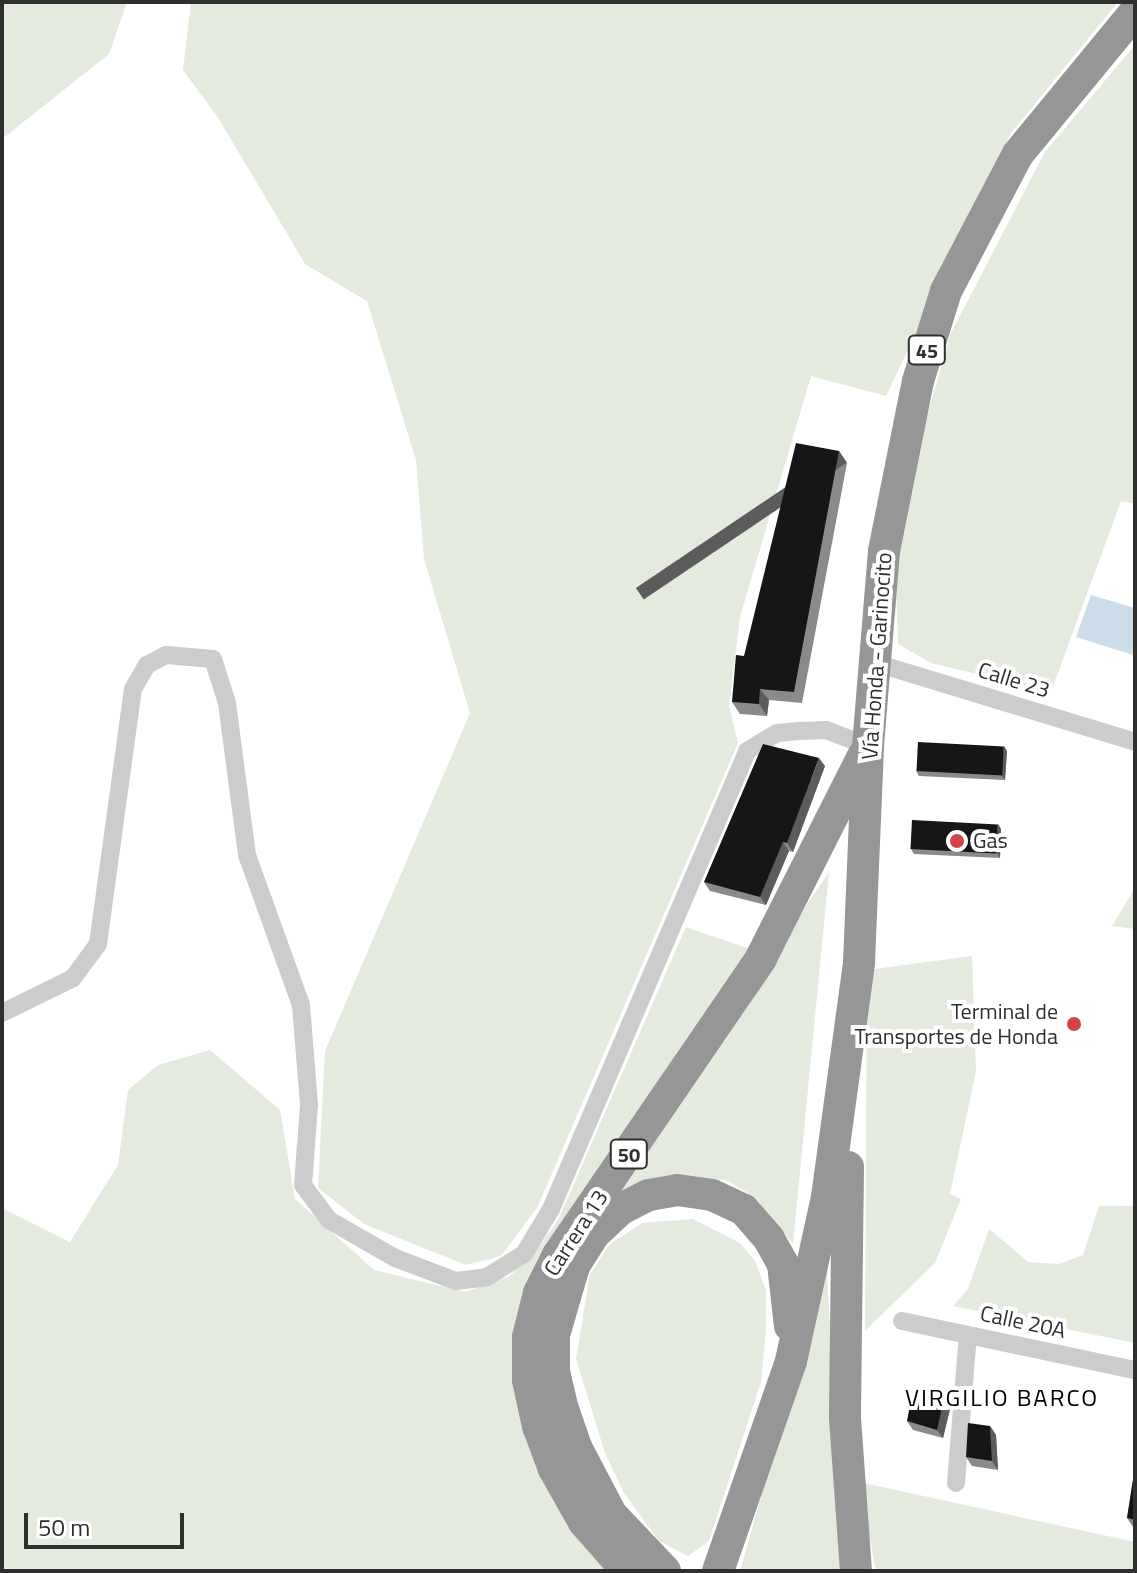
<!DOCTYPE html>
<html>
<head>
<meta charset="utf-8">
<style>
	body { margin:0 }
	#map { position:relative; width:1137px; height:1573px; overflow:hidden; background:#fff; font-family:"Titillium Web",sans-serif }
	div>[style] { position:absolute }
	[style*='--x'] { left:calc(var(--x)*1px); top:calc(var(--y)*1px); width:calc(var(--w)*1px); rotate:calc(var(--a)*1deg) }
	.green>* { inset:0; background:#e4eade }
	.water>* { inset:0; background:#ccdce8 }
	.street>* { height:18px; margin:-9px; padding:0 9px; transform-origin:9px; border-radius:9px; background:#ccc }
	.highway>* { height:32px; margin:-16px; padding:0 16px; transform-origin:16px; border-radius:16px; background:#969696 }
	.wall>* { inset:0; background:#8a8a8a }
	.shaded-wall>* { inset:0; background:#5c5c5c; transform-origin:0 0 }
	.building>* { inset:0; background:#161616; transform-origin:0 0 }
	.dots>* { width:22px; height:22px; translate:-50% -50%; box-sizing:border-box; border:4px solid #fff; border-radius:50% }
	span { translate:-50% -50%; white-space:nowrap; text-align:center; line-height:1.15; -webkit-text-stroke:8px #fff; paint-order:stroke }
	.shield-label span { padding:2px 6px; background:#fff; border:2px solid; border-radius:6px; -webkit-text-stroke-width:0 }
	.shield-label { font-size:20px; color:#2f2f2f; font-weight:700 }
	.street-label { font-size:22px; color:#2f2f2f }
	.poi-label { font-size:22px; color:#2f2f2f }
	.left { translate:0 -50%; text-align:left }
	.right { translate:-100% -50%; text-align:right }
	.neighbourhood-label { font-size:24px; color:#000; letter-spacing:2px }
	.frame { position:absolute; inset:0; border:4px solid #2f2f2f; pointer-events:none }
	.scale { position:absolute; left:24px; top:1513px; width:160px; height:36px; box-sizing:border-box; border:4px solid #2f2f2f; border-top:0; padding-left:10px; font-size:24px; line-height:28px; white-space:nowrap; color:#2f2f2f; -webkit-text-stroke:6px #fff; paint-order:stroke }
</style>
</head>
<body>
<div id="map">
	<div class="green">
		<div style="clip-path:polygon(2px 2px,127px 2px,109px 54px,2px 139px)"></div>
		<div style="clip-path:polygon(191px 2px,1118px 2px,1011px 133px,886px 396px,811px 376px,740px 617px,729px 706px,738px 743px,537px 1208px,501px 1256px,466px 1265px,364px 1224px,318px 1188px,325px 1051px,470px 713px,424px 559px,416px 460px,367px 301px,305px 264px,219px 119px,183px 70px)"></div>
		<div style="clip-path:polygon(1135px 45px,1135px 504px,1121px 501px,1051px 692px,931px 663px,898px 644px,896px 585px,910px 477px,950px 335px,1045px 152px)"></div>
		<div style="clip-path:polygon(829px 872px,793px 1244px,755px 1197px,726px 1180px,689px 1177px,604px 1204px)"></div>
		<div style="clip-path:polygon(1135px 888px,1135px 929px,1112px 926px)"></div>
		<div style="clip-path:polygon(686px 927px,756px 951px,547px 1263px,611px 1571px,2px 1571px,2px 1208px,70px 1242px,118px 1165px,128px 1090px,158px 1065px,210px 1050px,280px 1110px,295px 1199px,374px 1270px,465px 1292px,508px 1277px,531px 1258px,558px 1220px)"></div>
		<div style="clip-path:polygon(972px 956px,976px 1071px,950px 1194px,961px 1199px,935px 1263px,865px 1331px,867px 970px)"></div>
		<div style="clip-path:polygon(1099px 1206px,1135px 1206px,1135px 1343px,953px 1306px,968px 1289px,989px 1229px,1028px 1262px,1059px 1264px,1083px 1255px)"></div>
		<div style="clip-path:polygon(693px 1219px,740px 1243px,755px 1261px,766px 1290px,766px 1329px,761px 1382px,709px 1541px,688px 1556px,659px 1541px,624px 1493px,605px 1453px,576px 1359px,590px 1274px,610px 1244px,642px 1223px)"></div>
		<div style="clip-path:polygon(826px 1251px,843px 1571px,740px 1571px,813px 1313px)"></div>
		<div style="clip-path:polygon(859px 1482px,1135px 1542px,1135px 1571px,876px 1571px)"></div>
	</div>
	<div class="water">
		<div style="clip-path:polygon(1091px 595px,1135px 608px,1133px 655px,1076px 637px)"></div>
	</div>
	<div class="street">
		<div style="--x:879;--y:664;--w:268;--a:16.9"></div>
		<div style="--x:2;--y:1013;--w:79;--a:-26.2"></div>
		<div style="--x:73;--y:978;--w:42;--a:-53.7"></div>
		<div style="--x:98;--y:944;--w:257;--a:-82.2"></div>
		<div style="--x:133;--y:689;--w:28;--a:-60"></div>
		<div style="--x:147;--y:665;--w:21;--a:-28"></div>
		<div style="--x:166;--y:655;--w:47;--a:4.9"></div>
		<div style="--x:213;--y:659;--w:46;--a:72.3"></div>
		<div style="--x:227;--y:703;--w:153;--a:82.5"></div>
		<div style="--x:247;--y:855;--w:159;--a:70.2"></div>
		<div style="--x:301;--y:1005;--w:100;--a:85.4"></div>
		<div style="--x:309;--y:1105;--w:80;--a:94.3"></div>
		<div style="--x:303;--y:1185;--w:44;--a:53.4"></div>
		<div style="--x:329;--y:1220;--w:76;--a:29.9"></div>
		<div style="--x:395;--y:1258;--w:65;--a:20.7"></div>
		<div style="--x:456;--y:1281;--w:31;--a:-7"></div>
		<div style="--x:487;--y:1277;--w:44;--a:-31.9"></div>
		<div style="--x:524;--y:1254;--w:52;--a:-59"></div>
		<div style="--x:551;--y:1209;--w:498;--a:-66.8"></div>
		<div style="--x:747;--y:751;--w:35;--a:-31"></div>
		<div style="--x:777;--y:733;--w:22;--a:-5"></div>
		<div style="--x:799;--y:731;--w:27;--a:-2"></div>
		<div style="--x:826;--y:730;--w:45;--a:20.9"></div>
		<div style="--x:902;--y:1321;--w:238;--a:11.9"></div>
		<div style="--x:956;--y:1483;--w:148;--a:-85.4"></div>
	</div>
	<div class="highway">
		<div style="--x:848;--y:1167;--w:251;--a:90.7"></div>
		<div style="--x:845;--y:1418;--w:153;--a:85.9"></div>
		<div style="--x:627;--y:1571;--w:65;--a:-131.3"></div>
		<div style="--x:584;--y:1522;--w:61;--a:-119.5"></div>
		<div style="--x:554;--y:1469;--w:46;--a:-110.4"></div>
		<div style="--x:538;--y:1426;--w:47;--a:-102.3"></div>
		<div style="--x:528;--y:1380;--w:43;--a:-90"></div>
		<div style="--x:528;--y:1337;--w:45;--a:-76"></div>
		<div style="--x:539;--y:1293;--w:42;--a:-63.4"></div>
		<div style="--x:558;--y:1255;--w:360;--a:-55.6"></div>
		<div style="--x:761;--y:958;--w:226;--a:-63.2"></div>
		<div style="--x:665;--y:1571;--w:79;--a:-133.5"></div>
		<div style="--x:611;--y:1514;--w:76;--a:-117.6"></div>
		<div style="--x:576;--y:1447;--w:43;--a:-108.9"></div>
		<div style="--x:562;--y:1406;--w:37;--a:-103"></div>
		<div style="--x:554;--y:1370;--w:35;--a:-90"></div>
		<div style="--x:554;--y:1335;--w:72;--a:-73.8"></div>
		<div style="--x:574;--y:1266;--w:36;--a:-58"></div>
		<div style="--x:593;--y:1235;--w:38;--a:-43"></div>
		<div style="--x:621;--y:1209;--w:31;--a:-27"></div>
		<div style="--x:649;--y:1195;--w:28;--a:-10"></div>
		<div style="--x:677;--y:1190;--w:35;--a:8"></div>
		<div style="--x:712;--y:1195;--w:35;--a:25"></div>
		<div style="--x:744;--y:1210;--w:38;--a:49"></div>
		<div style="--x:769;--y:1239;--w:29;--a:61"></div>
		<div style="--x:783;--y:1264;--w:62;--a:83.6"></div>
		<div style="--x:718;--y:1571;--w:222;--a:-70.8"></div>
		<div style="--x:791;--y:1361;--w:168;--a:-77.6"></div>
		<div style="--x:827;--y:1197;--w:237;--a:-82.2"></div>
		<div style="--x:859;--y:962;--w:216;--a:-87.6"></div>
		<div style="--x:868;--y:746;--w:196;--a:-85.3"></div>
		<div style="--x:884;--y:551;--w:173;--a:-78.7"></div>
		<div style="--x:918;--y:381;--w:94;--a:-72.7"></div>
		<div style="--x:946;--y:291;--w:155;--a:-62.3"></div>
		<div style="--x:1018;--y:154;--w:184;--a:-50.5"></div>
	</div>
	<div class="wall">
		<div style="clip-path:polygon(839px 451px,847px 463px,802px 703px,769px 700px,767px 716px,740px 714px,732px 702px,744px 656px)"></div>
		<div style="clip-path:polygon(1007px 751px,1005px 780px,919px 776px,916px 771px)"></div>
		<div style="clip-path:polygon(825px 766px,793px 852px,789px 851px,766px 905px,710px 891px,704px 882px)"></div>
		<div style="clip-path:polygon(1001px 829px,1000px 858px,914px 854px,911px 849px)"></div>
		<div style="clip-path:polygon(950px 1409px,943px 1438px,913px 1430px,907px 1421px)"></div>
		<div style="clip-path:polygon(990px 1426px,996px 1435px,998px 1470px,972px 1466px,966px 1457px)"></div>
		<div style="clip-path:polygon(1135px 1467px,1135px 1530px,1127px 1518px)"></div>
	</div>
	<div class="shaded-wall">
		<div style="left:839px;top:451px;width:14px;height:245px;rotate:56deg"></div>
		<div style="clip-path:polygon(760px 689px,769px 700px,767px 716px,759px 704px)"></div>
		<div style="clip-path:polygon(1004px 746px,1007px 751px,1005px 780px,1002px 776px)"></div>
		<div style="clip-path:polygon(819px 758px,825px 766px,793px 852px,787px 843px)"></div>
		<div style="clip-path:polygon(998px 824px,1001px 829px,1000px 858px,997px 853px)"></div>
		<div style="clip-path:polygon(783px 842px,789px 851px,766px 905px,760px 897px)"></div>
		<div style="clip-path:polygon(944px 1400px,950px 1409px,943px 1438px,937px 1430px)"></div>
		<div style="clip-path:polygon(990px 1426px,996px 1435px,998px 1470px,992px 1461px)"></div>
	</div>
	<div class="building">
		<div style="clip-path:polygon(796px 443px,839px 451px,794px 692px,760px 689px,759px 704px,732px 702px,736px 655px,744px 656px)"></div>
		<div style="left:918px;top:742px;width:86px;height:29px;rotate:3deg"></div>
		<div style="clip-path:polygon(763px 744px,819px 758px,787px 843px,783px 842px,760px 897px,704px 882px)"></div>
		<div style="left:912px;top:820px;width:86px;height:29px;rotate:3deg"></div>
		<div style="clip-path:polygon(912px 1394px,944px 1400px,937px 1430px,907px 1421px)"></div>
		<div style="clip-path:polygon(968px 1423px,990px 1426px,992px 1461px,966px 1457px)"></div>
		<div style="clip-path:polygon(1135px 1467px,1135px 1520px,1127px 1518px)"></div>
	</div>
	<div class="dots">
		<div style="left:957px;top:841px;background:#d34348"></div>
		<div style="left:1074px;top:1024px;background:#d34348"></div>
	</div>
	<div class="shield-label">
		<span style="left:927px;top:350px">45</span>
		<span style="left:629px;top:1154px">50</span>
	</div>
	<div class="street-label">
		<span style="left:877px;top:656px;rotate:-86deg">Vía Honda - Garinocito</span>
		<span style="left:1014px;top:680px;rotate:17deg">Calle 23</span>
		<span style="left:576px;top:1233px;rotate:-57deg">Carrera 13</span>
		<span style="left:1023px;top:1322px;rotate:12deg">Calle 20A</span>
	</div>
	<div class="poi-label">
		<span class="left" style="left:973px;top:841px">Gas</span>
		<span class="right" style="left:1058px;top:1024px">Terminal de<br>Transportes de Honda</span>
	</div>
	<div class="neighbourhood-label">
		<span style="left:1002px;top:1398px">VIRGILIO BARCO</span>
	</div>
	<div class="frame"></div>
	<div class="scale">50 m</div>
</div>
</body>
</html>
